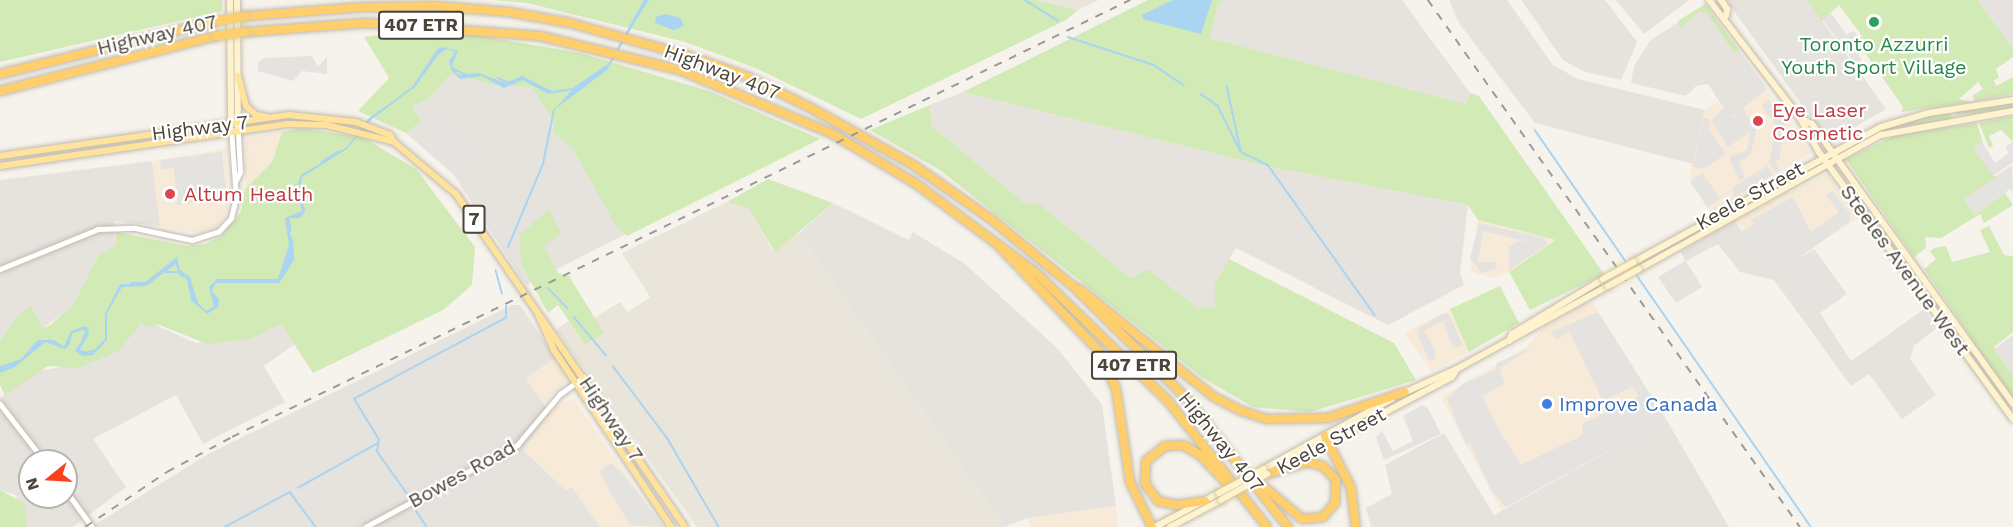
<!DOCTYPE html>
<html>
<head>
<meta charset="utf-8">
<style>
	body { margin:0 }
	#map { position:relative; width:2013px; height:527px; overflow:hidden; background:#f6f3ec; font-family:"Work Sans",sans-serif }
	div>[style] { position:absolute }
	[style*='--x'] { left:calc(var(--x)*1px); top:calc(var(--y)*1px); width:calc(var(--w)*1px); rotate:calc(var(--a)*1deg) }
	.residential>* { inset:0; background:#eae5da }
	.commercial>* { inset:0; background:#f7ead8 }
	.industrial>* { inset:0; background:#e6e2dd }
	.green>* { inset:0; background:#d2eab5 }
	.parking>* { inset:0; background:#e5e3e0; transform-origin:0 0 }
	.water>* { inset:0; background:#a9d4f2 }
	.stream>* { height:1.5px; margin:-0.75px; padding:0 0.75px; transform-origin:0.75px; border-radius:0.75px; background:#a9d4f2 }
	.roads { filter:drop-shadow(0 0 2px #c2bbae) drop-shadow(0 0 2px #c2bbae) }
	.tertiary>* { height:5px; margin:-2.5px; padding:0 2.5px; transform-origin:2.5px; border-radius:2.5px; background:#fff }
	.secondary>* { height:6px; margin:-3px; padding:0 3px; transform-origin:3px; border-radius:3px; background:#fff3cd }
	.primary>* { height:6px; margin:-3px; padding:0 3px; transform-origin:3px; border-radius:3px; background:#ffe39c }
	.motorway>* { height:8px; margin:-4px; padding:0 4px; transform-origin:4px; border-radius:4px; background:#ffcf6e }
	.rail>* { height:1.5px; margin-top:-0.75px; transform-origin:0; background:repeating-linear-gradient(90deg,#9a9a9a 0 8px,transparent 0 16px) }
	.bridges { filter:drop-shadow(0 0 2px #d6c79b) drop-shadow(0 0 2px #d6c79b) }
	.secondary-bridge>* { height:6px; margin:-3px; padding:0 3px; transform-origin:3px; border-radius:3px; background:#fff3cd }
	.motorway-bridge>* { height:8px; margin:-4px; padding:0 4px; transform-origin:4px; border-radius:4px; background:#ffcf6e }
	.dots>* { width:16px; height:16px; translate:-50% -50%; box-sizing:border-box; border:3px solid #fff; border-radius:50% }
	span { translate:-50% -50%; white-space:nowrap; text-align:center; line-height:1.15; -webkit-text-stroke:4.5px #fff; paint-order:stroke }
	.shield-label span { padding:2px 4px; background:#fff; border:2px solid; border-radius:4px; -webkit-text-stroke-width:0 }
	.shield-label { font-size:18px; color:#4b4439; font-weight:700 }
	.street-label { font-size:20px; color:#4b4439 }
	.leisure-label { font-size:20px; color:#27864d }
	.health-label { font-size:20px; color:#be3a42 }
	.left { translate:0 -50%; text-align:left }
	.shop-label { font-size:20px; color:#366cbe }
	.north { position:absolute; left:18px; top:449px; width:60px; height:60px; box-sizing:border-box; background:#fff; border:2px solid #b7b4b0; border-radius:50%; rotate:252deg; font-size:16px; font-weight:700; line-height:24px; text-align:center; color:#4b4439 }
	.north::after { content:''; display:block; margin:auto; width:21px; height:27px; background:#fc3f1d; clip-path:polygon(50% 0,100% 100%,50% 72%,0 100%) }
</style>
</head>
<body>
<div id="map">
	<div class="residential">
		<div style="clip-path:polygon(1036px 0,1099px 0,1078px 10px)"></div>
		<div style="clip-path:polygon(727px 202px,748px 208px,773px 251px,799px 233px,1005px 527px,697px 527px,556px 330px,584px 310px,591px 320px,620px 302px,628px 312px,650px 297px,622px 253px)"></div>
	</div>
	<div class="commercial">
		<div style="clip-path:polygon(1767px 89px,1811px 153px,1710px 213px,1689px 179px,1705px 110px,1718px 102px,1730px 118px)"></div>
		<div style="clip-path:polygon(282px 132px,272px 162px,245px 189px,246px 138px)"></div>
		<div style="clip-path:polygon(226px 149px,228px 209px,218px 226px,198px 233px,160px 226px,152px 161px)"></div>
		<div style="clip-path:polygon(1827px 174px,1858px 218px,1783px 268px,1734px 220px)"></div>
		<div style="clip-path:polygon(1478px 220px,1557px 240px,1509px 272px,1492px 278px,1470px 271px)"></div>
		<div style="clip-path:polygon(1591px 300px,1666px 419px,1501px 510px,1441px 397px,1527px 347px,1543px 328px)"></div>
		<div style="clip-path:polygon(1450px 309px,1469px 352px,1432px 371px,1404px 333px)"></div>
		<div style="clip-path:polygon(555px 358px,568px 379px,542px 404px,526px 378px)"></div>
		<div style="clip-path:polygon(573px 398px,662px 527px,600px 527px,572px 487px,566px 492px,523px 450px,549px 412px)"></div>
		<div style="clip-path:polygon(1116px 506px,1118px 527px,1030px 527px,1027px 518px)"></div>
	</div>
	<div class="industrial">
		<div style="clip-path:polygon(1223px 0,1402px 0,1470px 93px,1466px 104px,1210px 38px,1218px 4px)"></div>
		<div style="clip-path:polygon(1449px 0,1507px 0,1553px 65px,1578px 79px,1705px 110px,1693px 164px,1535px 123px,1459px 23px)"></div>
		<div style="clip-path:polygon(1521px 0,1605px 0,1637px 42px,1621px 80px,1585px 72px,1563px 60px)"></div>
		<div style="clip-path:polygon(1616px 0,1689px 0,1644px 34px)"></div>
		<div style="clip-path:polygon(1726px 0,1807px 0,1886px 109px,1829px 142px)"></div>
		<div style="clip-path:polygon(1978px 0,2013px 0,2013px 49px)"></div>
		<div style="clip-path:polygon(1705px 4px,1767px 89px,1730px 118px,1708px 84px,1696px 86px,1686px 96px,1631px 83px,1634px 66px,1650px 41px)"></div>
		<div style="clip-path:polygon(451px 74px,495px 85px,532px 87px,630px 232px,526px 285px,454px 175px,406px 133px,421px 122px,412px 106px,427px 100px)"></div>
		<div style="clip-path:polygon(963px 92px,1266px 166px,1468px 205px,1460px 273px,1464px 285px,1388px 325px,1236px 248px,1215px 283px,1215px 306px,1199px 309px,1148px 269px,1130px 278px,1041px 205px,1023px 202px,931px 125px,930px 105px)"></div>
		<div style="clip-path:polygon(152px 161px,160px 226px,114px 221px,115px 246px,98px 256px,74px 305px,43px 328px,31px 307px,0 341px,0 180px)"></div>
		<div style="clip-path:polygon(833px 203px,909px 240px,913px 232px,965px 264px,1058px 349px,1102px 405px,1116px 506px,1027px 518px,1005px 527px,799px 233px)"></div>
		<div style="clip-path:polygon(1734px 220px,1744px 234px,1755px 228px,1783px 268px,1814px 249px,1847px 294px,1820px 313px,1851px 361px,1924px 309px,1937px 328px,1914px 346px,1910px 359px,1936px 395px,1902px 419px,1869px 374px,1851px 386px,1774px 280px,1740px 272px,1718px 244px,1686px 261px,1702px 287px,1676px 303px,1658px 277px,1685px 261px,1681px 252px)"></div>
		<div style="clip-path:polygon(evenodd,146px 296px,158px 326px,196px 343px,250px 338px,281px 324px,295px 344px,264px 366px,285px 402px,203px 444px,176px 395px,93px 439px,126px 487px,73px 527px,27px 527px,16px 495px,0 490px,0 398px,36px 371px,57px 368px,139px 317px,146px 296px,30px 461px,66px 461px,66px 497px,30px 497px,30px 461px)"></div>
		<div style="clip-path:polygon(512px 305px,520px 305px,555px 358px,526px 378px,549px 412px,523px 450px,566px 491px,572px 487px,600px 527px,91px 527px,208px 454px)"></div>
		<div style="clip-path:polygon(1666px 419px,1729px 527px,1371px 527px,1366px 508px,1392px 494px,1385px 465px,1444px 433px,1494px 515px)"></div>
	</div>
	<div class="green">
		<div style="clip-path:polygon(0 0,222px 0,222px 11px,0 62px)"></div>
		<div style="clip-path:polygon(494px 0,1036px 0,1078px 10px,1066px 20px,861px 119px,758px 69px,685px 42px,527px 3px)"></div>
		<div style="clip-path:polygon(1148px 0,1223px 0,1218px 4px,1210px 38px,1466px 104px,1470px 93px,1479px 96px,1604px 274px,1530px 310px,1509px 272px,1556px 240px,1478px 220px,1468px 205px,1266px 166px,963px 92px)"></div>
		<div style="clip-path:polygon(1807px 0,1978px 0,2013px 49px,2013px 57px,1996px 69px,1999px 78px,1994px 80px,1996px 86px,2013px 77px,2013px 94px,1975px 101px,1972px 96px,1983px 89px,1978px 82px,1959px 99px,1971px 102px,1901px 112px,1903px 107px,1866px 54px,1853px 44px,1862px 36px,1839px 5px,1822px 21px)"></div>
		<div style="clip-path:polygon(1705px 4px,1739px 50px,1735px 54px,1707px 13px,1698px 12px,1682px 27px,1679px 25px,1678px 21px)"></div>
		<div style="clip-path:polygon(410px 31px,469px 34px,580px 53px,709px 91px,820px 139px,627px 236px,615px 224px,573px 149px,553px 132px,555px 122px,532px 87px,495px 85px,451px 74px,427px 100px,412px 106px,421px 122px,406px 133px,358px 111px,389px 78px,364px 37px)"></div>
		<div style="clip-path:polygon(2013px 102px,2013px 109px,1956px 115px,1958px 111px)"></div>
		<div style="clip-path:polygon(930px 105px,931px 125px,1023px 202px,1041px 205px,1130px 278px,1148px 269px,1199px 309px,1215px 306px,1215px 283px,1229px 259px,1394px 343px,1416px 380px,1310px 412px,1253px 407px,1203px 378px,940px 170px,870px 130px)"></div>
		<div style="clip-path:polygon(1951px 112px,1951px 120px,1900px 127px,1861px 141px,1910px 119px)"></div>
		<div style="clip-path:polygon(2013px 116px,2013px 142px,2001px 130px,1989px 136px,1993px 146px,1989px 148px,1979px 123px)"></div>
		<div style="clip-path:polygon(1977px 123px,1993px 176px,1998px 176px,1964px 199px,1975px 214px,2005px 193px,2013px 205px,1984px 223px,1980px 214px,1941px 238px,1925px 237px,1926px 248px,1914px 257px,1846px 159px,1894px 136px)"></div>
		<div style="clip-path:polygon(302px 128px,364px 138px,416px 169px,475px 247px,472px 285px,443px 310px,313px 373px,281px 324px,250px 339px,207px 344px,157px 324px,148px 328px,141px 323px,119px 351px,78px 368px,48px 366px,5px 395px,0 385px,0 341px,18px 316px,31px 306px,43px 328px,50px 325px,74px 304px,98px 256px,115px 246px,116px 232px,187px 246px,206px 244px,221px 236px,241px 212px,245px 189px,272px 162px,282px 132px)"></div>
		<div style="clip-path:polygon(768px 179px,833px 203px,775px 252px,748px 208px,727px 202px)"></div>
		<div style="clip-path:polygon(549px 209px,561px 234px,544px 246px,558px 273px,569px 276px,604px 333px,585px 344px,558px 305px,548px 313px,521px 264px,520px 235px)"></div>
		<div style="clip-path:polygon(1989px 226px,2004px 255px,2013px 256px,2013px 332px,1994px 347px,2013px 375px,2013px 399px,1916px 265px,1985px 357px,1924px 269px,1936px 259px,1930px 251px,1934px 248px,1946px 246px,1952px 262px,1990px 252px,1980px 230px)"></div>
		<div style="clip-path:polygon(1500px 286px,1519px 323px,1469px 352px,1450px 309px)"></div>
		<div style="clip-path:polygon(0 490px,24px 503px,27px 527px,0 527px)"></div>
	</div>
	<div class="parking">
		<div style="clip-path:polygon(1830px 12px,1846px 34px,1854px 31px,1860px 39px,1852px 45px,1862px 60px,1856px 65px,1823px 20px)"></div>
		<div style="clip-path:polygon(312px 56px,318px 67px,327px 56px,327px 74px,302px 71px,293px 81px,258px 71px,258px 62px,264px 58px)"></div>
		<div style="left:1741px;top:61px;width:38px;height:10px;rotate:53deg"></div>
		<div style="clip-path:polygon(1769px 100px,1785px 122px,1779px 160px,1775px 161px,1780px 171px,1776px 173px,1769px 163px,1777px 126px,1761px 106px)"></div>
		<div style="clip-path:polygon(1727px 105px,1732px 118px,1743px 108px,1756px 130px,1751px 154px,1739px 162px,1745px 177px,1740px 181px,1729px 157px,1747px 150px,1750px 132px,1728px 147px,1711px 121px)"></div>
		<div style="clip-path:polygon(428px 108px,437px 120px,466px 160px,453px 165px,419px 113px)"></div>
		<div style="clip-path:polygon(1704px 118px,1710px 119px,1709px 129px,1726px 154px,1704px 168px,1693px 167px)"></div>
		<div style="clip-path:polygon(1982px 142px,1995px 163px,2009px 153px,2005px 147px,2013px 142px,2013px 162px,1993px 176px,1973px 148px)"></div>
		<div style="clip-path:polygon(222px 152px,226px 192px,200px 195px,200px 202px,177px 205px,174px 168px,161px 169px,160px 160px)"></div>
		<div style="clip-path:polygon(2012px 165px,2013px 192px,2010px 189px,1975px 215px,1964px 199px)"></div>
		<div style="clip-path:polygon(1767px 166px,1773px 175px,1734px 197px,1733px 187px)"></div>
		<div style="left:1702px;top:173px;width:31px;height:15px;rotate:54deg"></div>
		<div style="clip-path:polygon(1833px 191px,1850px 214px,1850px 221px,1774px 276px,1742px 231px,1754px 224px,1751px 220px,1793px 197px,1811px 232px,1839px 212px,1826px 195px)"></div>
		<div style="clip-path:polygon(1479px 223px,1544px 238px,1548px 244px,1509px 270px,1509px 247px,1518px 241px,1536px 244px,1483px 231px,1478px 262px,1495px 262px,1497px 268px,1482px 273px,1470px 258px)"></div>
		<div style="left:1454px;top:232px;width:10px;height:49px;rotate:11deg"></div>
		<div style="clip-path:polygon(1805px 260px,1832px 291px,1820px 303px,1815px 303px,1793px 272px)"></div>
		<div style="clip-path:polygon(1382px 272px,1432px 287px,1435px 294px,1407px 302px,1385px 320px,1366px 292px,1365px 286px)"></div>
		<div style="clip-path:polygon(1598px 312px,1666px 419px,1506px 507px,1491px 490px,1470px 444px,1466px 445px,1447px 399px,1464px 383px,1495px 370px,1497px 363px,1533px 347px,1500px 368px,1504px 384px,1482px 396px,1500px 432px,1521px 465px,1583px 435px,1582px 424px,1639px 396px,1632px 387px,1603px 401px,1569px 331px,1557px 340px,1551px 332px)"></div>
		<div style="clip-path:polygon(1442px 314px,1449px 314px,1463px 346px,1453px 348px,1443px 321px,1424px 331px,1435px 350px,1435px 359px,1429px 361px,1416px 330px)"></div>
		<div style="clip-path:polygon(2013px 335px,2013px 375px,1994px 349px)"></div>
		<div style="clip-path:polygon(1422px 405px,1428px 408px,1441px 434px,1384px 460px,1376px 437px,1382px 431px,1393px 451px,1413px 441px,1403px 416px)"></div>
		<div style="clip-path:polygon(611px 463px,623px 474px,664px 527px,630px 525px,599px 472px)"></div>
	</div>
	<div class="water">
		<div style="clip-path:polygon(644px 0,648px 0,607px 70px,554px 110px,572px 90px,548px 94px,523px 80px,504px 88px,482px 76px,460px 79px,452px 71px,449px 61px,455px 52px,443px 48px,415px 87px,372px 119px,347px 149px,302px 177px,299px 193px,305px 211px,300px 218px,288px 218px,294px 260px,279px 283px,216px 283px,212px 291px,219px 299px,218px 307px,207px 314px,191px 300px,187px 279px,179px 275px,176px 264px,146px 286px,122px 287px,107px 313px,107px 340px,93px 355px,83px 356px,75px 351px,87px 333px,83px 330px,72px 333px,70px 344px,65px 349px,45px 342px,15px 367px,0 373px,0 366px,21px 359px,38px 340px,54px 340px,64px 347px,71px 331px,85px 326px,89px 334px,80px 350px,91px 353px,105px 339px,105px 314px,120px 284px,143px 284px,177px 257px,180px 270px,190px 277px,196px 301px,206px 311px,214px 306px,209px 287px,217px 279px,278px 279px,289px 245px,285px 218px,302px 211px,296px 188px,301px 175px,347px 147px,368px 119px,412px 87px,439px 47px,458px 51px,452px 65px,458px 75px,478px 73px,505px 83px,522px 76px,552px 91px,573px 88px,609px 63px)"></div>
		<div style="clip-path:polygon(1173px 0,1212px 0,1201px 34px,1143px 19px,1142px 15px)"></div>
		<div style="clip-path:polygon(665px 14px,680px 18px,684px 26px,674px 30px,655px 23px,656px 17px)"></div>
	</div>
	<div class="stream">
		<div style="--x:1025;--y:0;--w:39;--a:32"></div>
		<div style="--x:637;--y:16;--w:19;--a:-55"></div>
		<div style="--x:1068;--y:37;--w:90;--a:18"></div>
		<div style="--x:1154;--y:65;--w:36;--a:34"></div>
		<div style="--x:438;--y:54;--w:10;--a:-37"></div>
		<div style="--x:454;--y:69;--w:14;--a:25"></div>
		<div style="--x:498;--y:78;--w:10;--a:24"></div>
		<div style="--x:1227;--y:86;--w:66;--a:77.8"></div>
		<div style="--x:1201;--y:94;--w:21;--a:35"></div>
		<div style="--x:1218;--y:106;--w:51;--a:63.4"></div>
		<div style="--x:1241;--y:152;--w:30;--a:26"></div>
		<div style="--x:1268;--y:165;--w:184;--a:54.5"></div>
		<div style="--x:1535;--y:130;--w:162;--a:55.3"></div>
		<div style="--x:322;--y:162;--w:19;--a:-32"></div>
		<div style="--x:299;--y:191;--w:19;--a:74"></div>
		<div style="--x:289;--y:218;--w:13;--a:81"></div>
		<div style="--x:292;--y:238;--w:22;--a:85"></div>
		<div style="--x:508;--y:247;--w:90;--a:-67.1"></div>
		<div style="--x:543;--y:164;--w:55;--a:-78.5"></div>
		<div style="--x:496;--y:270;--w:24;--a:75"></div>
		<div style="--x:166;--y:272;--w:13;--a:0"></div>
		<div style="--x:1636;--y:274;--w:308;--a:55.3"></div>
		<div style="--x:190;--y:280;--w:25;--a:72"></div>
		<div style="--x:131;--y:283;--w:13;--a:0"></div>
		<div style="--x:149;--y:283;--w:13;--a:-42"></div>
		<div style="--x:548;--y:288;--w:28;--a:46"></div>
		<div style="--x:574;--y:317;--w:50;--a:49.9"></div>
		<div style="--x:49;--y:340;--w:14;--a:25"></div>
		<div style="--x:82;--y:341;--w:14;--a:-65"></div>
		<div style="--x:84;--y:353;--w:9;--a:-13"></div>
		<div style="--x:613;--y:366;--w:91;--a:53"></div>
		<div style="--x:668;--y:439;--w:102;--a:59.9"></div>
		<div style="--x:298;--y:488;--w:92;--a:-29.4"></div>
		<div style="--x:407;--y:494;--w:52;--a:-125.5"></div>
		<div style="--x:377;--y:452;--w:12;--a:-81"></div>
		<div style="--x:379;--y:440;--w:48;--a:-121.4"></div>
		<div style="--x:354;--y:399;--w:172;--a:-28.1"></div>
		<div style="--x:506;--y:318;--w:12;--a:-90"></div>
		<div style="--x:413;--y:506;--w:25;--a:56"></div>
		<div style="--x:225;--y:527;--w:74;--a:-28.3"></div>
		<div style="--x:290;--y:492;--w:44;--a:53.4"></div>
	</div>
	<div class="roads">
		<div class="tertiary">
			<div style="--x:236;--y:180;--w:9;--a:-63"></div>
			<div style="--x:240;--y:172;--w:40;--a:-92.9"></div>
			<div style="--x:0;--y:269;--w:106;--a:-22.2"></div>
			<div style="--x:98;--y:229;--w:37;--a:-2"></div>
			<div style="--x:135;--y:228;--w:58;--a:11.9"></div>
			<div style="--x:192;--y:240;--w:28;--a:-18"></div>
			<div style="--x:219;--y:231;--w:18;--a:-47"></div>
			<div style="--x:231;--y:218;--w:22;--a:-77"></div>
			<div style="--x:236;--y:197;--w:68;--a:-94.2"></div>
			<div style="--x:0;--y:404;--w:72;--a:52.3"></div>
			<div style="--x:66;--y:491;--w:44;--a:54.2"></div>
			<div style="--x:365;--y:527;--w:173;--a:-28.3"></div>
			<div style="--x:517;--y:445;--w:67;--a:-49.9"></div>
			<div style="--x:560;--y:394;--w:29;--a:-36"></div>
		</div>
		<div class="secondary">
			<div style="--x:230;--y:0;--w:125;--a:89.5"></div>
			<div style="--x:237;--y:0;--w:132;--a:89.6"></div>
			<div style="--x:1709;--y:0;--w:149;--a:52.4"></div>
			<div style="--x:1800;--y:118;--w:39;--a:61"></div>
			<div style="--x:1819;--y:152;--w:330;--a:54"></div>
			<div style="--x:1721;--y:0;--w:11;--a:56"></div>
			<div style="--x:1727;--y:9;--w:7;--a:98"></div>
			<div style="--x:1800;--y:118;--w:13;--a:27"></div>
			<div style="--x:1812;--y:124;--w:345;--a:54.3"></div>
			<div style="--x:1634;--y:262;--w:281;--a:-28.7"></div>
			<div style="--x:1881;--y:127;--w:50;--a:-16.3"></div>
			<div style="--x:1929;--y:113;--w:85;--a:-8.8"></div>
			<div style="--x:1639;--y:269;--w:277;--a:-29"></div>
			<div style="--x:1881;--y:135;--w:134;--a:-10.3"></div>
			<div style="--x:1509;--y:341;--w:8;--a:-67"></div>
			<div style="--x:1512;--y:334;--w:106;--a:-31.1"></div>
			<div style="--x:1401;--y:394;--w:61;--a:-24.1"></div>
			<div style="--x:1281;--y:467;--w:193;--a:-27.8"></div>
			<div style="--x:1452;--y:377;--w:9;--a:-58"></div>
			<div style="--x:1457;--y:369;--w:172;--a:-28.8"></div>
			<div style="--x:1264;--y:469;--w:146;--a:-28.7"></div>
			<div style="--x:1155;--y:527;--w:72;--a:-28"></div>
			<div style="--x:1170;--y:527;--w:58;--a:-27.9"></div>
		</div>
		<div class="primary">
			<div style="--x:238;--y:76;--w:31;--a:75"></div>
			<div style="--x:246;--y:106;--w:13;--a:42"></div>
			<div style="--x:256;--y:115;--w:11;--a:10"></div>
			<div style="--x:0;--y:156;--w:292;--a:-8.1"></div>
			<div style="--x:289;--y:115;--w:67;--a:6"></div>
			<div style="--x:356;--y:122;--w:36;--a:21"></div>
			<div style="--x:390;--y:135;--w:8;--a:60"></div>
			<div style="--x:0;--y:166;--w:290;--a:-8.3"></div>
			<div style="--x:287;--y:124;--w:40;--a:1.4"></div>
			<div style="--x:327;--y:125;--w:69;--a:14.2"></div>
			<div style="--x:394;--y:142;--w:81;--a:40"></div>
			<div style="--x:456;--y:194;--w:404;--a:55.5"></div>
			<div style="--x:537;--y:312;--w:42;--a:65.9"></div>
			<div style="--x:554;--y:350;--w:212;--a:56.5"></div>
		</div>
		<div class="motorway">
			<div style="--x:246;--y:16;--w:117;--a:-4.4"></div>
			<div style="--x:363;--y:7;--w:73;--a:-0.8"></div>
			<div style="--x:436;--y:6;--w:73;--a:4.7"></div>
			<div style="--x:509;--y:12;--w:62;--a:10.2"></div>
			<div style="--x:570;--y:23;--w:123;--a:15.5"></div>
			<div style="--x:689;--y:56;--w:63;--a:19.6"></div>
			<div style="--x:748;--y:77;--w:70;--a:26.2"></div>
			<div style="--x:811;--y:108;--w:119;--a:29.1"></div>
			<div style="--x:915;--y:166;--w:93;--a:34.9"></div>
			<div style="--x:991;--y:219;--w:106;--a:39.3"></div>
			<div style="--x:1073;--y:286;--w:162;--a:44.7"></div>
			<div style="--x:1188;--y:400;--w:162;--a:51.8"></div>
			<div style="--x:246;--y:32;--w:120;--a:-4.3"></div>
			<div style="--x:366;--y:23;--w:174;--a:4.3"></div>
			<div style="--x:540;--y:36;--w:144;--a:13.7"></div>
			<div style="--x:680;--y:70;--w:166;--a:22.7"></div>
			<div style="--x:833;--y:134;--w:96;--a:30.9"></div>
			<div style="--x:915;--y:183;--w:151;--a:36.6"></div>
			<div style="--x:1036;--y:273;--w:184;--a:44.1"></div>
			<div style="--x:1168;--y:401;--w:160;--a:51.8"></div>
			<div style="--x:0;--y:74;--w:222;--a:-13.8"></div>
			<div style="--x:0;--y:91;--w:223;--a:-14.3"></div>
			<div style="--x:999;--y:246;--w:145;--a:46.4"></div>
			<div style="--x:1099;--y:351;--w:42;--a:65.9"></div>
			<div style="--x:1116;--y:389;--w:94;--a:81.4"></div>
			<div style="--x:1130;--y:482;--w:50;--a:63.9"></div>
			<div style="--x:1080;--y:289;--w:172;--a:38.9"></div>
			<div style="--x:1214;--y:397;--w:28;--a:27"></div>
			<div style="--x:1239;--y:410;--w:29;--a:18"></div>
			<div style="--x:1267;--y:419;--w:61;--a:-0.9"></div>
			<div style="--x:1328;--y:418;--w:81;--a:-18.7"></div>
			<div style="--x:1325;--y:436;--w:58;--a:63.4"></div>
			<div style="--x:1351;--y:488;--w:39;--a:83"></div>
			<div style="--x:1263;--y:486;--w:51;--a:40.2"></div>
			<div style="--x:1302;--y:519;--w:21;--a:-5"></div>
			<div style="--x:1323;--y:517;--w:18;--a:-49"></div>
			<div style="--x:1335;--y:503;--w:23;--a:-88"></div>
			<div style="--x:1336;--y:480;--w:19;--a:-133"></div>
			<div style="--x:1323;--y:466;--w:16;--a:-166"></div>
			<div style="--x:1307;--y:462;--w:42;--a:163.3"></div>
			<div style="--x:1205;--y:501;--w:28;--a:172"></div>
			<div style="--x:1177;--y:505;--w:19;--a:-168"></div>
			<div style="--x:1158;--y:501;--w:22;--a:-126"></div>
			<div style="--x:1145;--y:483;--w:22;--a:-87"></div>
			<div style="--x:1146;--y:461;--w:24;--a:-38"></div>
			<div style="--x:1165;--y:446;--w:18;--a:-3"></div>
			<div style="--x:1183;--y:445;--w:20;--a:30"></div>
			<div style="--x:1200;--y:455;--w:50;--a:46.6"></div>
		</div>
	</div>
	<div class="rail">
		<div style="--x:1428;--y:0;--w:645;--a:54.78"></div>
		<div style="--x:85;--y:527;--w:99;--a:-33.9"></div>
		<div style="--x:167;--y:472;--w:74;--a:-28.3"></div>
		<div style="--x:232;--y:437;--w:999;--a:-25.95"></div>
	</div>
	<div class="bridges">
		<div class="secondary-bridge">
			<div style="--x:1603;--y:279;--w:35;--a:-29"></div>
			<div style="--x:1608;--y:286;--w:35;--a:-29"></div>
			<div style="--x:1219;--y:493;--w:51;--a:-28.1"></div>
			<div style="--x:1221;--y:500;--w:53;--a:-29.5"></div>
		</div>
		<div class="motorway-bridge">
			<div style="--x:216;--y:21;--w:30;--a:-9"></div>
			<div style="--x:216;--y:36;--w:30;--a:-8"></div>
		</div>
	</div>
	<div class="dots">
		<div style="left:1874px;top:22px;background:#2e9e5b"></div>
		<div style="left:1758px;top:121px;background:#e0444e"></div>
		<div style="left:170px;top:194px;background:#e0444e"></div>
		<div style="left:1547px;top:404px;background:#3f7fe0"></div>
	</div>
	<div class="shield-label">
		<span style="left:421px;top:25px">407 ETR</span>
		<span style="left:474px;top:219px">7</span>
		<span style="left:1134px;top:365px">407 ETR</span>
	</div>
	<div class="street-label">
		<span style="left:157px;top:35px;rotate:-13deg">Highway 407</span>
		<span style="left:722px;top:72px;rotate:21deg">Highway 407</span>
		<span style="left:200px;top:128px;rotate:-7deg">Highway 7</span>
		<span style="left:1750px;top:196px;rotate:-29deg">Keele Street</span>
		<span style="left:1905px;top:270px;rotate:54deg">Steeles Avenue West</span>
		<span style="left:611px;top:419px;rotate:56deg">Highway 7</span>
		<span style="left:1331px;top:441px;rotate:-28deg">Keele Street</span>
		<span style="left:1221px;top:442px;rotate:51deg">Highway 407</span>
		<span style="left:462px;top:474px;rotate:-29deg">Bowes Road</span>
	</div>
	<div class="leisure-label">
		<span style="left:1874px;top:56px">Toronto Azzurri<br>Youth Sport Village</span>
	</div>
	<div class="health-label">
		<span class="left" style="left:1772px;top:122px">Eye Laser<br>Cosmetic</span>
		<span class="left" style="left:184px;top:194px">Altum Health</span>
	</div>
	<div class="shop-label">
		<span class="left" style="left:1559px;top:404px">Improve Canada</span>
	</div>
	<div class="north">N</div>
</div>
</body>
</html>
